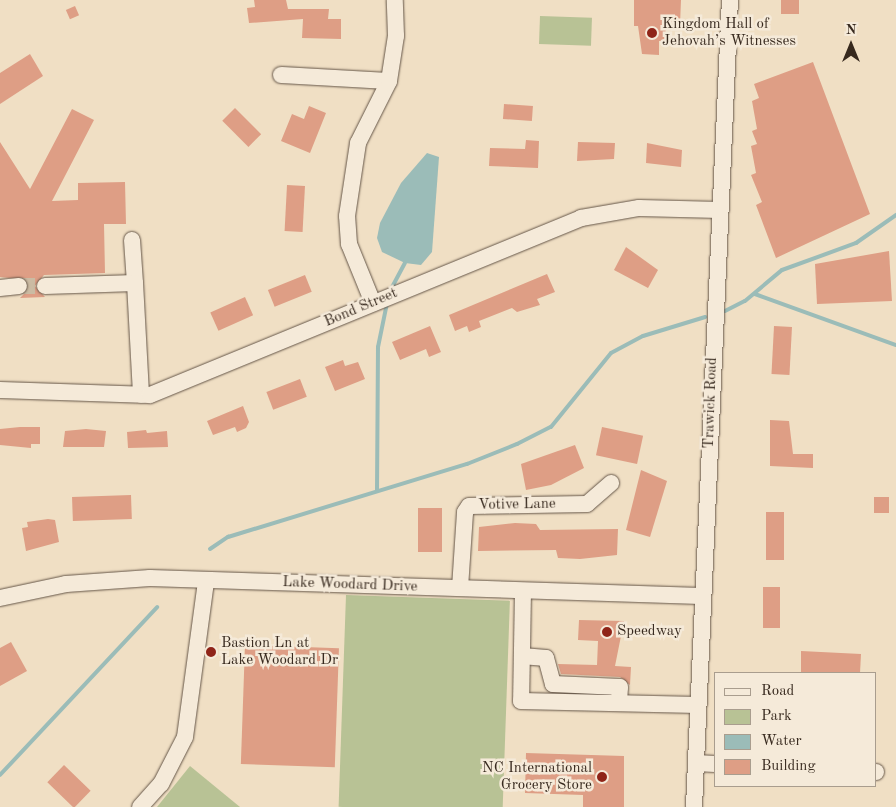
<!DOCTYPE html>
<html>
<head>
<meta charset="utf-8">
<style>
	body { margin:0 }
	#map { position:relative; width:896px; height:807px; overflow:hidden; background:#f0dfc4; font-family:"Old Standard TT",serif }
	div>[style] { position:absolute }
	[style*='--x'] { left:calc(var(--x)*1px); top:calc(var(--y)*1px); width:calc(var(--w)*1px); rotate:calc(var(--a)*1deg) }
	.green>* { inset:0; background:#b8c295; transform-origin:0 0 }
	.water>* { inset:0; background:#9bbcb8 }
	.stream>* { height:4px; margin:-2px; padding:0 2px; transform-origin:2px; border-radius:2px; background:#9bbcb8 }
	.building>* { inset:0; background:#de9e85; transform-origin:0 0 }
	.minor-tunnel>* { height:16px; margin-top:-8px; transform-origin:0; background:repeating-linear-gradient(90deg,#cbbba3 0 16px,transparent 0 24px) }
	.roads { filter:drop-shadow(0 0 1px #655648) drop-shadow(0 0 1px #655648) }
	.minor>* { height:16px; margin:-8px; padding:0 8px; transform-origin:8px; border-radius:8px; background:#f5ead9 }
	.dots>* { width:14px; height:14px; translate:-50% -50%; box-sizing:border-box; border:2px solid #f5ead9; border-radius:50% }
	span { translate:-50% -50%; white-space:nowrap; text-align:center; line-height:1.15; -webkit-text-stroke:5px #f5ead9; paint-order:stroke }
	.poi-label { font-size:15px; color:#37291e }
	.left { translate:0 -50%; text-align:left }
	.right { translate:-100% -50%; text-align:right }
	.street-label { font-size:15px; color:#37291e }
	.legend { position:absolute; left:714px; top:672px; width:162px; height:115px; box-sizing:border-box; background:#f5ead9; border:1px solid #a99d8e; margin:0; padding:6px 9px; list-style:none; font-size:15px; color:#37291e }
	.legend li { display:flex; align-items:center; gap:10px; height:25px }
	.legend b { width:25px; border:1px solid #a99d8e }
	.north { position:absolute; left:826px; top:20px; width:50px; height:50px; -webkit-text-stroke:4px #f5ead9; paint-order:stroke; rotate:0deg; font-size:14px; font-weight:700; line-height:20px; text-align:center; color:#37291e }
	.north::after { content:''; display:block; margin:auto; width:18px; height:22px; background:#37291e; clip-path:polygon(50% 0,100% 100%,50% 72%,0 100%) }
</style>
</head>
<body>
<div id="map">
	<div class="green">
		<div style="left:540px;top:16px;width:52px;height:28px;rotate:2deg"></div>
		<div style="left:346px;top:595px;width:164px;height:212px;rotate:2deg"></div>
		<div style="clip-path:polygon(190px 766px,240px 807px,157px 807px)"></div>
	</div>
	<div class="water">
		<div style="clip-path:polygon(427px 153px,439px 157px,432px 252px,421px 265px,405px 263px,382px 252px,377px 238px,380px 223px,401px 183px)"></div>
	</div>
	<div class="stream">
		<div style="--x:390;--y:291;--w:32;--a:-62"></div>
		<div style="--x:755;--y:294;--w:150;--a:19.9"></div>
		<div style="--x:725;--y:311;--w:22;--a:-27"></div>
		<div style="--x:745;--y:301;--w:48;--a:-40"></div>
		<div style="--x:782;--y:270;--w:79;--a:-20"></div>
		<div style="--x:856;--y:243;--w:49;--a:-35"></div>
		<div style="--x:377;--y:490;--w:143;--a:-89.6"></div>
		<div style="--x:378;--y:347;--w:45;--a:-78.4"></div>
		<div style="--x:210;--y:549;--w:22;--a:-34"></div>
		<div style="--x:228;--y:537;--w:250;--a:-17"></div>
		<div style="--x:467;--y:464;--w:54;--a:-21.8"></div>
		<div style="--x:517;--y:444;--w:38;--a:-27"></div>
		<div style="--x:551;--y:427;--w:95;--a:-51"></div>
		<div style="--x:611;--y:353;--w:36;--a:-28"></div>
		<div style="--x:643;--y:336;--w:65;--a:-17"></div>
		<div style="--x:0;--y:775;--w:230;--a:-46.9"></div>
	</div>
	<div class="building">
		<div style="clip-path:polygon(254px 0,286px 0,288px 9px,329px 9px,328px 19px,341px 19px,341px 39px,302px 38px,303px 19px,249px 23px,247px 8px,255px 7px)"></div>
		<div style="clip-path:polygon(634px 0,681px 0,680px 25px,666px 25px,665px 41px,659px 41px,659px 55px,642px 54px,638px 26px,634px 26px)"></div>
		<div style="left:781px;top:0;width:18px;height:14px"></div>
		<div style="left:75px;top:6px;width:10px;height:10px;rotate:66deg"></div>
		<div style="clip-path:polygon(30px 54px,43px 76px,0 104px,0 73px)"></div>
		<div style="clip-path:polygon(813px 62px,870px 214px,776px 258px,756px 205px,762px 202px,751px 175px,756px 173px,751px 146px,757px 144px,752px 131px,757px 129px,752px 101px,759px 98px,754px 84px)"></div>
		<div style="left:504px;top:104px;width:29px;height:15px;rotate:4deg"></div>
		<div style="clip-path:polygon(309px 106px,326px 113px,310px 153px,281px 141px,292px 114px,304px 119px)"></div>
		<div style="left:235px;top:108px;width:37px;height:18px;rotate:45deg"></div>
		<div style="clip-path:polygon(72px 109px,94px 120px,52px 201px,78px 200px,78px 183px,125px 182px,126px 224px,104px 224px,105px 273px,44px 275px,35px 286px,45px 297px,20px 298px,28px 290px,27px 280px,0 277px,0 142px,30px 189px)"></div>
		<div style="clip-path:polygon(526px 140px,539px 141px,538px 168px,489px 166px,490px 148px,525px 149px)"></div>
		<div style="clip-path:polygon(578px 142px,615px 143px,614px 159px,577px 161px)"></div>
		<div style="clip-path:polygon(647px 143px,682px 150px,681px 167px,646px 163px)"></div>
		<div style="left:287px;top:185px;width:18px;height:46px;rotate:3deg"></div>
		<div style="clip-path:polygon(626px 247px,658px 270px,648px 288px,614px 270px)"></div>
		<div style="clip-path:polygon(889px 251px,892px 301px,817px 304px,815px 264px)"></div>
		<div style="clip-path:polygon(547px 274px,555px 292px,537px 299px,540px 305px,517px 312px,512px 308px,479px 321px,481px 327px,469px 332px,467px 326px,455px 331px,449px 315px)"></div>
		<div style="left:305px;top:275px;width:18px;height:40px;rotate:68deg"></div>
		<div style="left:245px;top:297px;width:20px;height:38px;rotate:66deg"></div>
		<div style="clip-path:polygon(430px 326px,441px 352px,429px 357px,426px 349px,400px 360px,392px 342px)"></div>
		<div style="left:774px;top:326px;width:18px;height:48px;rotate:3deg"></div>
		<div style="clip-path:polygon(343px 360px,345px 366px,358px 362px,365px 379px,335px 391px,325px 367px)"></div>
		<div style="left:300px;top:379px;width:19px;height:36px;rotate:69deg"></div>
		<div style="clip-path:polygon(243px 406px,249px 422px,246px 428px,237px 432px,235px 427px,213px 435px,207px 421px)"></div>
		<div style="clip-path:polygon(770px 420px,789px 421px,793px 454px,813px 454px,813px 468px,770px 466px)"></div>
		<div style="clip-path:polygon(20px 427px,40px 427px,40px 444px,31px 444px,31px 448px,0 445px,0 429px)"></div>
		<div style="left:602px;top:427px;width:42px;height:29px;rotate:12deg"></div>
		<div style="clip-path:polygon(86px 429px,106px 431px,104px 447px,63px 447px,65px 431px)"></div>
		<div style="clip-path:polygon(146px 430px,147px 433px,167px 431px,168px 447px,128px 448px,127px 432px)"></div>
		<div style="clip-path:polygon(575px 445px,584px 468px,551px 485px,526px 490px,521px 464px)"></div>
		<div style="clip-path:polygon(641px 470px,667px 481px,650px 537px,626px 530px)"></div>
		<div style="left:131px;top:495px;width:24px;height:59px;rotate:88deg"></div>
		<div style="left:874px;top:497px;width:15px;height:16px"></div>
		<div style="left:418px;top:508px;width:24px;height:44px"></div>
		<div style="left:766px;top:512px;width:18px;height:48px"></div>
		<div style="clip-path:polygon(48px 519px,55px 520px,59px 542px,26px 551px,22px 528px,28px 527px,27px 522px)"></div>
		<div style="clip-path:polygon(515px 523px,536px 524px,540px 530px,618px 529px,617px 555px,580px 559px,558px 558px,556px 550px,478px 551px,479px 527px)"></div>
		<div style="left:763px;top:587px;width:17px;height:41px"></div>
		<div style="clip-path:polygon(579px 620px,624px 621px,615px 666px,631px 667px,630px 685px,620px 677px,561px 674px,558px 664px,597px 665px,598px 641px,578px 640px)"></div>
		<div style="clip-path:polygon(11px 642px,27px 671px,0 686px,0 648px)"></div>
		<div style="left:245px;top:645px;width:94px;height:119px;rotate:2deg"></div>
		<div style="clip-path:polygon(801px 651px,861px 654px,860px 673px,801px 673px)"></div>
		<div style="clip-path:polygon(526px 753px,624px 756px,624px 807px,583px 807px,583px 795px,525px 793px)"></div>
		<div style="left:64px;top:765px;width:37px;height:24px;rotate:44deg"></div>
	</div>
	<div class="minor-tunnel">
		<div style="--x:19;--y:286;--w:26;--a:0"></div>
	</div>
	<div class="roads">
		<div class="minor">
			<div style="--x:281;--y:75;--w:108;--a:3.2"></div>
			<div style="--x:132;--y:240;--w:43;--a:86"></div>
			<div style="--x:45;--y:286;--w:90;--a:-1.9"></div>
			<div style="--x:135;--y:283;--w:112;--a:86.9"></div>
			<div style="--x:0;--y:288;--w:19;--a:-6"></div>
			<div style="--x:373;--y:303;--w:64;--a:-112.1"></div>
			<div style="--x:349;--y:244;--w:28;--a:-94"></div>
			<div style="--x:347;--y:216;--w:74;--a:-81.4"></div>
			<div style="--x:358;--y:143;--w:69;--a:-63.4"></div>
			<div style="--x:389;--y:81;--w:46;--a:-81.2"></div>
			<div style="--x:396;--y:36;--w:36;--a:-92"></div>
			<div style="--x:0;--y:390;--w:150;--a:1.9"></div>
			<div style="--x:150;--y:395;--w:466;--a:-22.3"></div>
			<div style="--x:581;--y:218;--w:59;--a:-9.8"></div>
			<div style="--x:639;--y:208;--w:81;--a:1.4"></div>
			<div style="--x:460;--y:588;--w:76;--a:-86.2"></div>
			<div style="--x:465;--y:512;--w:7;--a:-56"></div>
			<div style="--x:469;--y:506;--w:118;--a:-1"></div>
			<div style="--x:587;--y:504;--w:32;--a:-41"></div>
			<div style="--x:523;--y:591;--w:110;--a:91"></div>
			<div style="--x:521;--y:701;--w:177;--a:1.3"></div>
			<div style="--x:0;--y:598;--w:67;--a:-12"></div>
			<div style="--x:66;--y:584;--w:84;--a:-4.1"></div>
			<div style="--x:150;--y:578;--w:551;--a:1.87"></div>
			<div style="--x:522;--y:656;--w:24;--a:5"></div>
			<div style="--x:546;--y:658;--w:27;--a:75"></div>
			<div style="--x:553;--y:684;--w:67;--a:2.6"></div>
			<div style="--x:620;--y:687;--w:16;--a:94"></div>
			<div style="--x:696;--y:763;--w:19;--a:3"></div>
			<div style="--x:875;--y:772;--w:1;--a:0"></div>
			<div style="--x:140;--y:807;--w:31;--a:-48"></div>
			<div style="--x:161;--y:784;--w:53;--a:-62.9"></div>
			<div style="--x:185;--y:737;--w:157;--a:-82.3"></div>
			<div style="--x:694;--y:807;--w:808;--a:-87.45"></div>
		</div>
	</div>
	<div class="dots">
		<div style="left:652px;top:33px;background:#8f2418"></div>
		<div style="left:607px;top:632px;background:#8f2418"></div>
		<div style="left:211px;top:652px;background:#8f2418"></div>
		<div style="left:602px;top:777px;background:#8f2418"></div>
	</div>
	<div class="poi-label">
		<span class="left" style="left:662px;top:33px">Kingdom Hall of<br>Jehovah’s Witnesses</span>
		<span class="left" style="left:617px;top:632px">Speedway</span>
		<span class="left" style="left:221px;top:652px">Bastion Ln at<br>Lake Woodard Dr</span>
		<span class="right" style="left:592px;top:777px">NC International<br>Grocery Store</span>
	</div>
	<div class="street-label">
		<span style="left:361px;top:308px;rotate:-23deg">Bond Street</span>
		<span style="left:711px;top:403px;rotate:-88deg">Trawick Road</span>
		<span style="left:517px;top:505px;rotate:-1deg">Votive Lane</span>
		<span style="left:350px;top:585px;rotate:2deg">Lake Woodard Drive</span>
	</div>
	<ul class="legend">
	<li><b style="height:6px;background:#f5ead9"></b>Road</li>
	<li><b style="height:14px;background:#b8c295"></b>Park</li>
	<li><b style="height:14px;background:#9bbcb8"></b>Water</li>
	<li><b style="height:14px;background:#de9e85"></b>Building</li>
	</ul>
	<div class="north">N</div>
</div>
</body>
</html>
